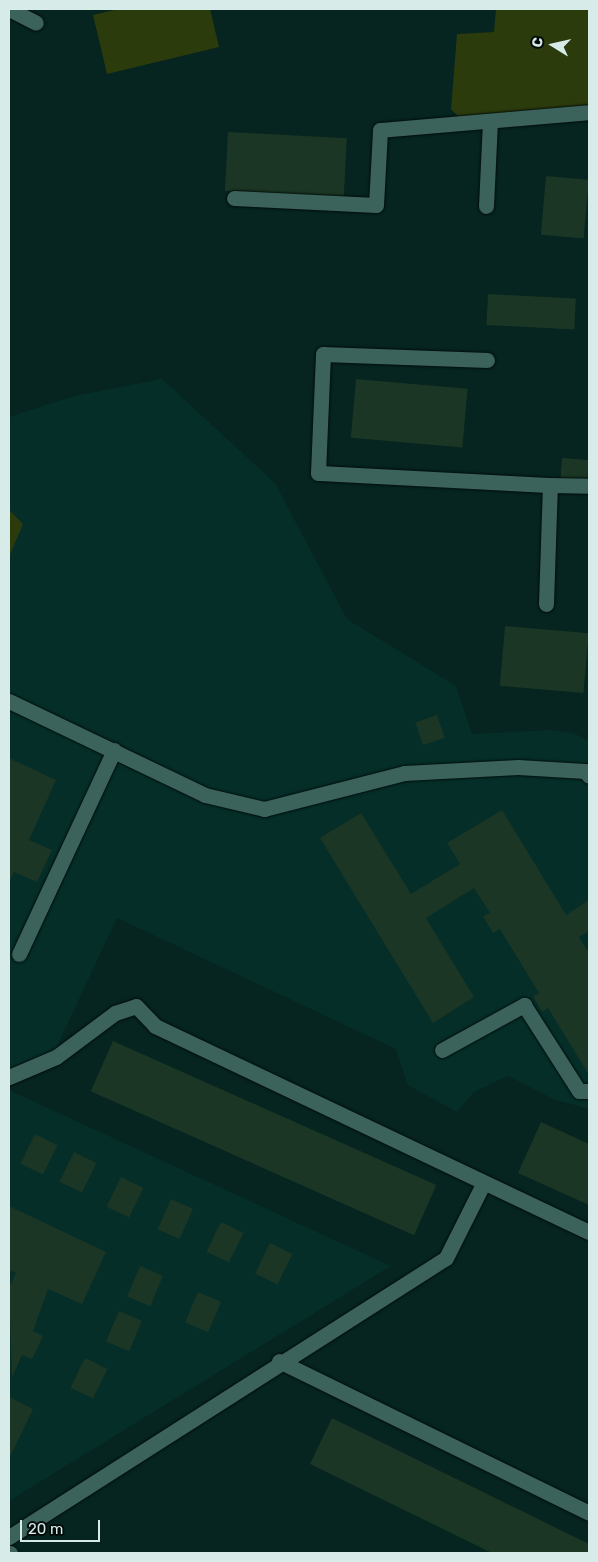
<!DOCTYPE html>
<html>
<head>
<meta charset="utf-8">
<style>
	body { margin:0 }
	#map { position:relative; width:598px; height:1562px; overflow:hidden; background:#062420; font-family:Rubik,sans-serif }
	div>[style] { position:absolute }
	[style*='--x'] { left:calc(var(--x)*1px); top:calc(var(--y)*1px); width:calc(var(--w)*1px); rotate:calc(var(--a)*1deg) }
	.built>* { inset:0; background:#052e29 }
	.green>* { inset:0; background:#2c3b0c }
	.building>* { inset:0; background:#1b3624; transform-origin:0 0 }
	.roads { filter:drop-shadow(0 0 1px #000c0a) drop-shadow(0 0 1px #000c0a) }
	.minor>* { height:15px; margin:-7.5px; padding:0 7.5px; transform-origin:7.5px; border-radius:7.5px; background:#3b625b }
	span { translate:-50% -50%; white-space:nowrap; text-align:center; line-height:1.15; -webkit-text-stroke:4px #010c0a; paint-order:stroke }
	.frame { position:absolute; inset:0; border:10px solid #d7ece8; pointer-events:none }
	.north { position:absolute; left:528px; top:20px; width:50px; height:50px; -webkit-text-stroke:4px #010c0a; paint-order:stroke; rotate:280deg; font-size:14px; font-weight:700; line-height:20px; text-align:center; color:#d7ece8 }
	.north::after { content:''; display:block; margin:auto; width:18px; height:22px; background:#d7ece8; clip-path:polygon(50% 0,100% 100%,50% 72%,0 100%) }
	.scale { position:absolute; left:20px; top:1520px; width:80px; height:22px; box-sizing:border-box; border:2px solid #d7ece8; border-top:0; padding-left:6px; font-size:15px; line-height:18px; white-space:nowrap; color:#d7ece8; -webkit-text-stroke:4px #010c0a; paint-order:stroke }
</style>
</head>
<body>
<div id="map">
	<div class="built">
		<div style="clip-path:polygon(162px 379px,275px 483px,347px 619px,456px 686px,472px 734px,549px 730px,574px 733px,589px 742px,589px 1109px,553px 1099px,508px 1076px,474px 1092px,457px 1112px,408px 1085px,396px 1049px,117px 918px,54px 1053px,9px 1072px,9px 417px,74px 396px)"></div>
		<div style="clip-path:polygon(9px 1090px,391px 1266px,9px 1501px)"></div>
	</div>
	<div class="green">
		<div style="clip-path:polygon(119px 9px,210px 9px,219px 47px,107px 74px,93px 15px)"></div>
		<div style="clip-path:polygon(496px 9px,589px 9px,589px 107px,460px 118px,451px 109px,457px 34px,494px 32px)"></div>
		<div style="clip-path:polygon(9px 510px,23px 524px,9px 557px)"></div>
	</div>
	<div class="building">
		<div style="left:228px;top:132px;width:119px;height:59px;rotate:3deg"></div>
		<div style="left:546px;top:176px;width:43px;height:59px;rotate:5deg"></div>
		<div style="left:488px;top:294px;width:88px;height:31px;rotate:3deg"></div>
		<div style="left:356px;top:379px;width:112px;height:59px;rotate:5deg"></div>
		<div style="left:562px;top:458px;width:27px;height:21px;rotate:4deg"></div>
		<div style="left:505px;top:626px;width:84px;height:60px;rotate:5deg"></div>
		<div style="left:437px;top:715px;width:24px;height:23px;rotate:71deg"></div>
		<div style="clip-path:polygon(9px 758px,56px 780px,29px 840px,52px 850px,37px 882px,14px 872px,9px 882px)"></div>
		<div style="clip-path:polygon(502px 810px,566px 915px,589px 900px,589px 931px,579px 937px,589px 953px,589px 1075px,548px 1008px,542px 1012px,533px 996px,539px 993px,500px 929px,493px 933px,483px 916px,490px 913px,474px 888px,426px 918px,474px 997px,433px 1023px,320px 838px,361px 813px,411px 894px,460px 864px,447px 843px)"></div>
		<div style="left:113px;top:1041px;width:354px;height:55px;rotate:24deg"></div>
		<div style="clip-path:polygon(541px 1122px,589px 1144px,589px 1205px,518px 1173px)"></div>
		<div style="left:35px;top:1134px;width:25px;height:33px;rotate:26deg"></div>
		<div style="left:74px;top:1152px;width:25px;height:33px;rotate:26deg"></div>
		<div style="left:121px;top:1177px;width:25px;height:33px;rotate:26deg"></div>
		<div style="left:171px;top:1199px;width:24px;height:33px;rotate:24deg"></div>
		<div style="clip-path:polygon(9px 1206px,106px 1252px,82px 1304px,48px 1289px,33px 1331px,43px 1336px,32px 1359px,22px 1355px,12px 1377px,9px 1288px,16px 1273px,9px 1270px)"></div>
		<div style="left:221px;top:1222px;width:25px;height:33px;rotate:26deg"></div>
		<div style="left:270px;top:1243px;width:25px;height:34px;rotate:26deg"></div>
		<div style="left:140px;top:1266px;width:25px;height:33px;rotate:23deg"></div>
		<div style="left:198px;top:1292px;width:25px;height:33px;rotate:23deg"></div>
		<div style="left:119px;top:1311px;width:25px;height:33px;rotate:23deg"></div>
		<div style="left:85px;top:1358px;width:25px;height:33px;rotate:26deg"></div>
		<div style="clip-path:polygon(9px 1397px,33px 1409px,11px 1455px,9px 1455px)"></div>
		<div style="clip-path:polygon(332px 1418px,589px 1544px,589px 1553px,492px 1553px,310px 1464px)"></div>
	</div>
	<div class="roads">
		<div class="minor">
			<div style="--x:9;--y:9;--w:30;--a:27"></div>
			<div style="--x:234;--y:198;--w:142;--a:2.8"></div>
			<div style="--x:376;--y:205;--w:75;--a:-86.9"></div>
			<div style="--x:380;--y:130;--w:210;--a:-4.9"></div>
			<div style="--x:486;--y:206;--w:85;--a:-87.3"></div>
			<div style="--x:487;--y:360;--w:164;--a:-177.9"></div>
			<div style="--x:323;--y:354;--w:119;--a:92.4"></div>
			<div style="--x:318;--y:473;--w:232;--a:3"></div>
			<div style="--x:546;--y:604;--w:119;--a:-88.1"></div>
			<div style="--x:550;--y:485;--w:39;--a:1"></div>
			<div style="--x:9;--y:701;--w:217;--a:25.6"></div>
			<div style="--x:205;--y:795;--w:61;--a:13.3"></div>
			<div style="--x:264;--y:809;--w:145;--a:-14.4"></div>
			<div style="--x:404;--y:773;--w:114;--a:-3"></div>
			<div style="--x:518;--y:767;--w:67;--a:3.4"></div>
			<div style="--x:585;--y:771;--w:6;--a:51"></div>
			<div style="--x:19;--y:954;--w:225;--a:-65"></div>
			<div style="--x:442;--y:1050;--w:94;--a:-28.8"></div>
			<div style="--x:524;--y:1005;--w:102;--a:57.4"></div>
			<div style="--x:579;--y:1091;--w:10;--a:0"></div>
			<div style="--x:9;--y:1077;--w:51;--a:-23.1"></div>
			<div style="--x:56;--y:1057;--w:74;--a:-36.7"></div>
			<div style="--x:115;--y:1013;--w:22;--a:-18"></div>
			<div style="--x:136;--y:1006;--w:28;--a:46"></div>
			<div style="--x:155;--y:1026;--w:480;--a:25.4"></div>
			<div style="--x:279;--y:1361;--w:345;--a:26.1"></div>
			<div style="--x:9;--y:1537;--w:518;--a:-32.56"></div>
			<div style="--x:446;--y:1258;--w:83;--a:-63.4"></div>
			<div style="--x:9;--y:1553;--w:1;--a:0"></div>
		</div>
	</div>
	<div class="frame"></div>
	<div class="north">С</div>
	<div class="scale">20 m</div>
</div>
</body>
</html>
